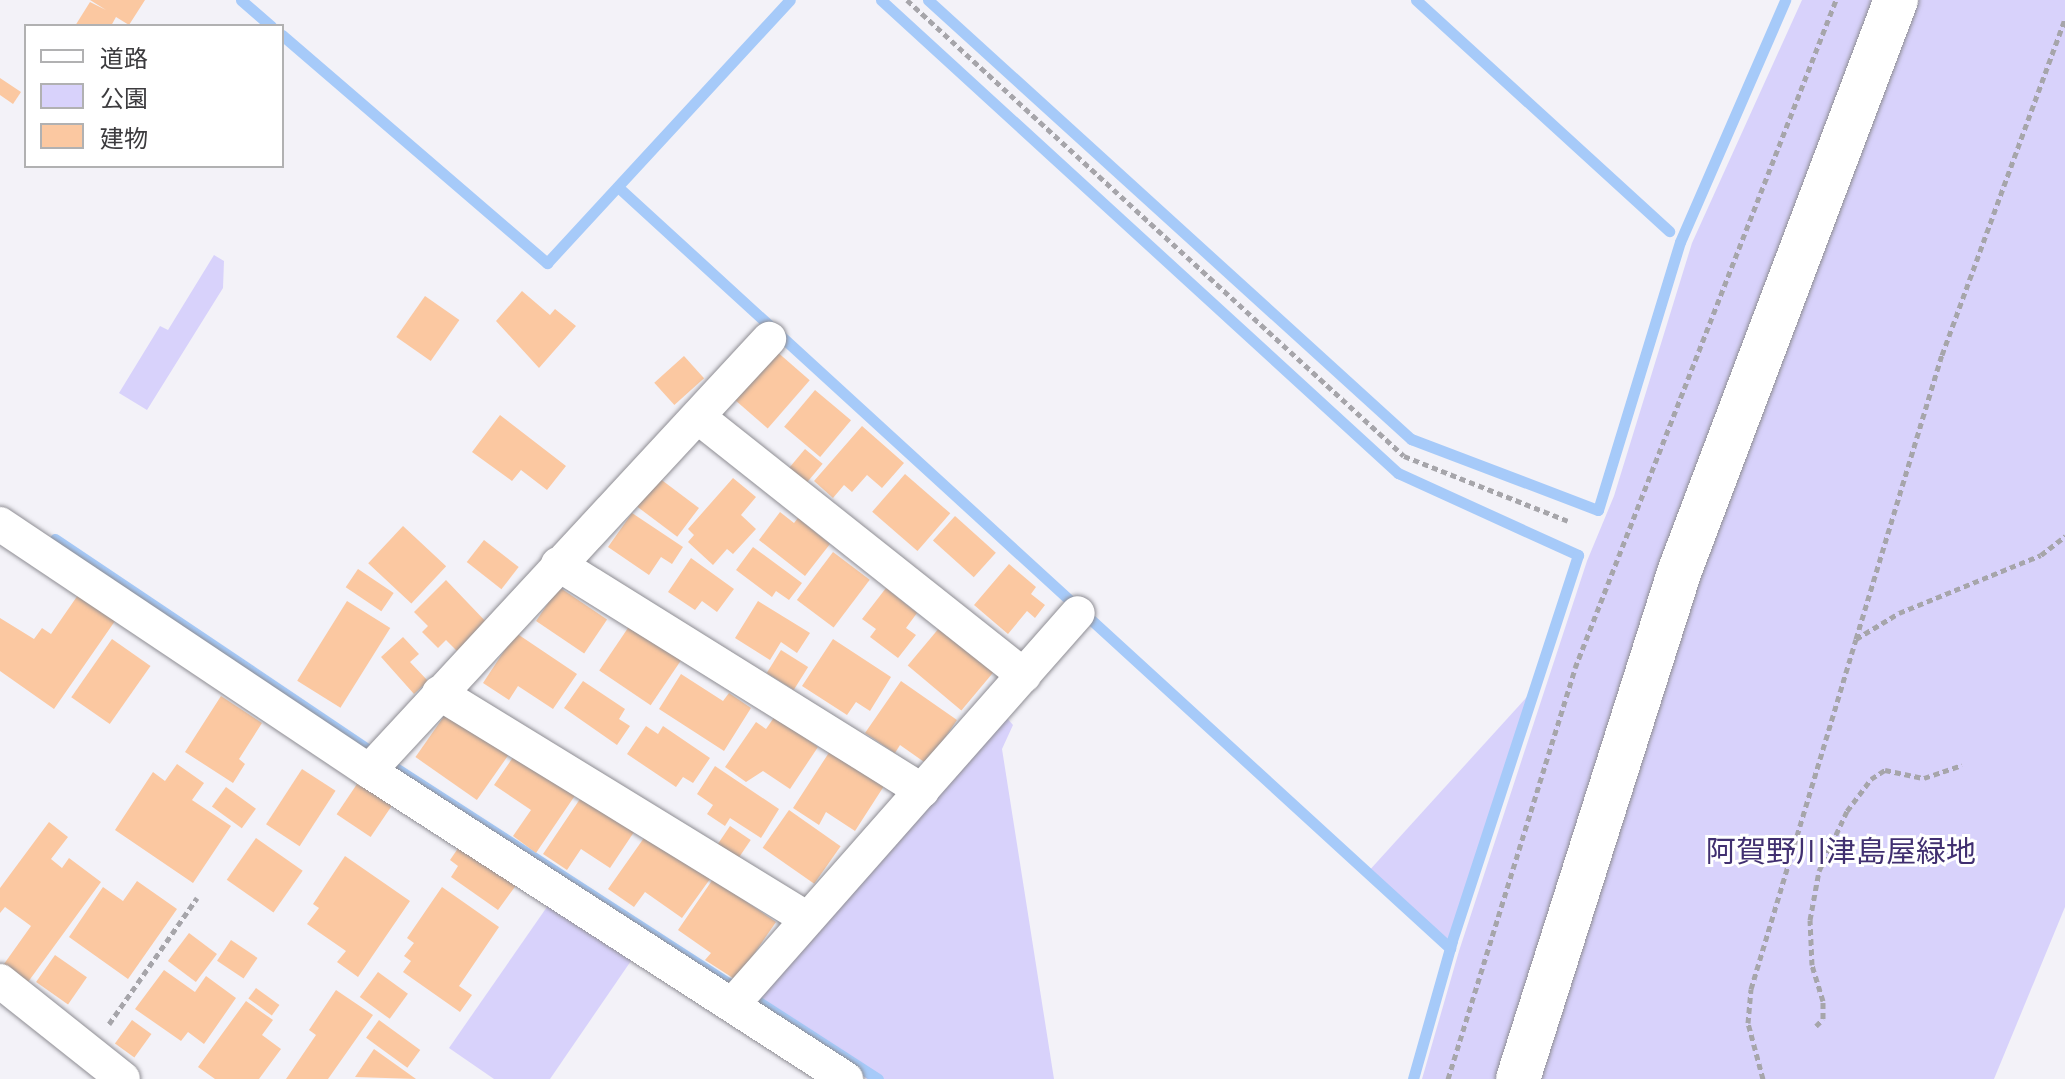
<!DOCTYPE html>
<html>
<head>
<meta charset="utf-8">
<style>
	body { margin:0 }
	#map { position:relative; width:2065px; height:1079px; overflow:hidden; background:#f3f2f8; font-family:Cabin,"Noto Sans JP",sans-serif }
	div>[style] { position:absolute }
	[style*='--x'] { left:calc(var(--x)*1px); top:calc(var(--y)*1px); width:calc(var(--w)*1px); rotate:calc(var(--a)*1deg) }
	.green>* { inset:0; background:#d8d2fb }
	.stream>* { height:11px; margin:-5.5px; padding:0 5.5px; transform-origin:5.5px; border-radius:5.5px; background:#a6caf9 }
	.building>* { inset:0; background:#fbc8a1; transform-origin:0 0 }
	.path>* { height:5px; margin-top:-2.5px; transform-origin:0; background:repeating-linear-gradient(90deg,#a6a5aa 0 6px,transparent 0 10px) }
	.roads { filter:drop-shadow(0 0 2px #8e8d93) drop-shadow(0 0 2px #8e8d93) }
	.minor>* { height:34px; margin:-17px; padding:0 17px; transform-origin:17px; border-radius:17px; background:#fff }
	.tertiary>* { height:44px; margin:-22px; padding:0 22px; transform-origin:22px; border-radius:22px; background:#fff }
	span { translate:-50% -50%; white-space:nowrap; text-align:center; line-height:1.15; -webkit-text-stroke:6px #fff; paint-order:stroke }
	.park-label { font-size:30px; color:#402f70 }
	.legend { position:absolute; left:24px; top:24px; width:260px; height:144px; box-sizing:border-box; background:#fff; border:2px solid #b1b1b2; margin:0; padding:10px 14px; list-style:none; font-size:24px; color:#3c3b3e }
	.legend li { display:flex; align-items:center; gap:16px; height:40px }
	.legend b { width:40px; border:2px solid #b1b1b2 }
</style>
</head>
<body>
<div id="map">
	<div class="green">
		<div style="clip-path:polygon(1802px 0,1876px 0,1503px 1079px,1422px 1079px,1459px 951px,1587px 561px,1614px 496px,1692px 243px)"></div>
		<div style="clip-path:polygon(1914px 0,2065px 0,2065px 907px,1994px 1079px,1538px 1079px,1657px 687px)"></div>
		<div style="clip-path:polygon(214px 255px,224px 261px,223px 288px,147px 410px,119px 393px,160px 326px,168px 330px)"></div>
		<div style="clip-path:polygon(1535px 688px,1452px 941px,1435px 937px,1367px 873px)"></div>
		<div style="clip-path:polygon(1006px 717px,1013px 725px,1002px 749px,1054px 1079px,867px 1079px,750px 1003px)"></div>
		<div style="clip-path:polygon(549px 904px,633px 958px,550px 1079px,494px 1079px,449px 1048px)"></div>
	</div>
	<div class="stream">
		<div style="--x:241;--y:0;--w:40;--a:41"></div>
		<div style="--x:881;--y:0;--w:701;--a:42.46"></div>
		<div style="--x:1398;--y:473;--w:198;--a:24.5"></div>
		<div style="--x:1578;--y:555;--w:406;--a:108.1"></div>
		<div style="--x:1452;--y:941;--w:143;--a:105.8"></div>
		<div style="--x:928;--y:0;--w:653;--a:42.27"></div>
		<div style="--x:1411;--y:439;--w:200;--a:20.8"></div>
		<div style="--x:1598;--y:510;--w:280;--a:-73"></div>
		<div style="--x:1680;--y:242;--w:264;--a:-66.5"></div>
		<div style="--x:1416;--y:0;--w:343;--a:42.4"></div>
		<div style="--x:282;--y:35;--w:350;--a:40.7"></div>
		<div style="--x:547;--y:263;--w:358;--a:-47.3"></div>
		<div style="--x:618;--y:187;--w:1128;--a:42.45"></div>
		<div style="--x:55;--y:539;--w:380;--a:33.9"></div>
		<div style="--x:391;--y:765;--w:409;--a:32.9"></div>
		<div style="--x:751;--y:997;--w:151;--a:32.8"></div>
	</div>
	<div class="building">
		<div style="clip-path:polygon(90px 0,145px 0,129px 25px,116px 17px,111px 26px,75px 26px,90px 2px,106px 10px)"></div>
		<div style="clip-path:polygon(0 78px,21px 92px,13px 104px,0 95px)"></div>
		<div style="clip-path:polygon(522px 291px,550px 315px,555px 309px,576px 326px,539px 368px,496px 321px)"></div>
		<div style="left:425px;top:296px;width:42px;height:50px;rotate:35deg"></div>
		<div style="left:775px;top:350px;width:46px;height:64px;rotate:41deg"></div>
		<div style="left:684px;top:356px;width:30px;height:40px;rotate:48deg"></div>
		<div style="left:815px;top:390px;width:47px;height:48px;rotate:40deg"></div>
		<div style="clip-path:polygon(500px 415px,566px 466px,547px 490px,521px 470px,512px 481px,472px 452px)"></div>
		<div style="clip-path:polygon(862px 426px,904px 463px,882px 488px,867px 475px,852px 492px,844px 485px,833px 498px,814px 481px)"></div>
		<div style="left:805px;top:449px;width:23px;height:28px;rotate:40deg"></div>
		<div style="left:905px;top:474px;width:60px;height:50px;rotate:41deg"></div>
		<div style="left:659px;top:478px;width:50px;height:36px;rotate:37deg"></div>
		<div style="clip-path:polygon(733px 478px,756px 497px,741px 515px,756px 529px,733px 554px,727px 549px,713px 565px,688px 542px,694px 535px,688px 529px)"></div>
		<div style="clip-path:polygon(780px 512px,794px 523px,798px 518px,830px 544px,805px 576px,759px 540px)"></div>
		<div style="clip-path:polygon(632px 513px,683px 547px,672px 564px,661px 557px,649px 575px,608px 547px)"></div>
		<div style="left:955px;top:516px;width:55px;height:33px;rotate:42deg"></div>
		<div style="left:403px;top:526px;width:59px;height:51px;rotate:43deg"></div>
		<div style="left:484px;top:540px;width:44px;height:28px;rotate:38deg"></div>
		<div style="clip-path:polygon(753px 547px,802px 583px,789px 600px,776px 591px,772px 597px,736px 570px)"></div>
		<div style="left:833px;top:552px;width:46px;height:60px;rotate:37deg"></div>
		<div style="clip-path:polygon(691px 558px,734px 589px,717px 612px,702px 601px,695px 610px,668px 592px)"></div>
		<div style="clip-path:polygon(1009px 564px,1036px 587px,1031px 594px,1045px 605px,1035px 618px,1027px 611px,1008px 634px,974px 605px)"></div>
		<div style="left:358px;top:569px;width:43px;height:22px;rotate:34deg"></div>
		<div style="clip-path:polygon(446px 580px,490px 626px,460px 654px,446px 640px,438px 648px,422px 632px,428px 626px,414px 612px)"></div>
		<div style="left:559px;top:587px;width:58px;height:41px;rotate:34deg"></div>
		<div style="clip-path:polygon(886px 588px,917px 613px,906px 628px,916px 635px,898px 658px,870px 637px,876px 629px,862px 619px)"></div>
		<div style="clip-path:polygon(78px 595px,115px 621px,54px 709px,0 671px,0 618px,34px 639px,42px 628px,51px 634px)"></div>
		<div style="left:347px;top:601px;width:51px;height:94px;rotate:32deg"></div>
		<div style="clip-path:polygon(758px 601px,810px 633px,797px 653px,781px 642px,770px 660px,735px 638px)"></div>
		<div style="left:945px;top:621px;width:70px;height:58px;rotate:40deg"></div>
		<div style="left:630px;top:625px;width:62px;height:55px;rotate:34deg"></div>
		<div style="clip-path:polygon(516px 633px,577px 674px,553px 709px,518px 686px,509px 700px,483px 683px)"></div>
		<div style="clip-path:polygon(403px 637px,419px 654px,410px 662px,428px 681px,414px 694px,381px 657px)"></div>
		<div style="left:112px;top:639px;width:47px;height:71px;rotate:35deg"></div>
		<div style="clip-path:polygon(833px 639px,891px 677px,870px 711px,856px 702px,847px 715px,802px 686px)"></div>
		<div style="left:781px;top:650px;width:32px;height:27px;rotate:32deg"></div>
		<div style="clip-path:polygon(681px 674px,723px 701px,729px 693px,751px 708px,724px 751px,659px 709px)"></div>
		<div style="clip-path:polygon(583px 681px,625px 709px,619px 719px,630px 726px,617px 745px,564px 708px)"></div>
		<div style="clip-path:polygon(901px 681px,957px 720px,927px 764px,900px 745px,895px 753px,865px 733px)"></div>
		<div style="clip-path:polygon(221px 696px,262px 723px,239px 759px,245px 764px,233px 783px,185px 752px)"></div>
		<div style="left:447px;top:712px;width:75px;height:55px;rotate:35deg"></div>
		<div style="clip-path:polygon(775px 716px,818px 747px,790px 789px,763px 771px,746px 782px,725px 767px,756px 722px,766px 729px)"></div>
		<div style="clip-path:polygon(646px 726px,658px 734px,663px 726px,710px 758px,693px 783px,683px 777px,676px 787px,627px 754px)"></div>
		<div style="clip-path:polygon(518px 750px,578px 791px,536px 853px,513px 836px,531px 810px,494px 785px)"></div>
		<div style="clip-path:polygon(830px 751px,884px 786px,855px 831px,826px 812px,819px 825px,793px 808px)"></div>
		<div style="clip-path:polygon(177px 764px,204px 783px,192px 800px,231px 826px,193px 883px,115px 830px,153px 772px,165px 781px)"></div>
		<div style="clip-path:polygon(715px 766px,779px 809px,761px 838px,730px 818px,725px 826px,707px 814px,713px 805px,697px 794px)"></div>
		<div style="left:302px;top:769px;width:40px;height:66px;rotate:33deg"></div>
		<div style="left:359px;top:781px;width:41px;height:40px;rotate:34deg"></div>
		<div style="left:226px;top:787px;width:37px;height:24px;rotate:36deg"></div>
		<div style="clip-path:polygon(584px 793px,636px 829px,610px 868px,581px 849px,567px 870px,543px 854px)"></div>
		<div style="left:789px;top:810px;width:63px;height:46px;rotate:35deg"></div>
		<div style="clip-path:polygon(49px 822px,68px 837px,51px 859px,62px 868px,69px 858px,101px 882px,28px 982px,4px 964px,31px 926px,5px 907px,0 913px,0 888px)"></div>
		<div style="left:730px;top:826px;width:25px;height:22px;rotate:34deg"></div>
		<div style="clip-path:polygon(646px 835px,710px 879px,682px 918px,645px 892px,634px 907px,608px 889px)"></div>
		<div style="left:256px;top:838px;width:57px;height:51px;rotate:35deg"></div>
		<div style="clip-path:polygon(461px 844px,517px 884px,498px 910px,451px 877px,458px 866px,450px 860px)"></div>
		<div style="clip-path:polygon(345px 856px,410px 901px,358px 977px,337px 962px,346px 951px,307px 924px,319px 908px,313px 904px)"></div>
		<div style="clip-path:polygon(713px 879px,776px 922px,736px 980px,705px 960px,711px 953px,678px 930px)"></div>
		<div style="clip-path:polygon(137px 881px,177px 909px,128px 979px,69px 937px,103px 887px,123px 901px)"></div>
		<div style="clip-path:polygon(442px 887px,499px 927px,459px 986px,472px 995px,460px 1012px,403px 972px,411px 961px,404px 956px,414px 943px,407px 938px)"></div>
		<div style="left:189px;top:933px;width:35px;height:35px;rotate:37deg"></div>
		<div style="left:231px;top:940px;width:32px;height:25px;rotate:34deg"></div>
		<div style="left:55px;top:955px;width:39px;height:33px;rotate:35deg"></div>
		<div style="clip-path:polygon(164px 970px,195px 992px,206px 976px,236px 998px,204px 1044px,188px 1032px,181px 1041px,135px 1009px)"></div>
		<div style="left:378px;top:972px;width:37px;height:31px;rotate:36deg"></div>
		<div style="left:256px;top:988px;width:29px;height:13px;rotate:36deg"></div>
		<div style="clip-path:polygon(336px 990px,373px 1015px,328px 1079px,286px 1079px,316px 1035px,309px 1030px)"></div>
		<div style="clip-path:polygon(246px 1001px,273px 1020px,262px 1035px,281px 1049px,259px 1079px,215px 1079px,198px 1067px)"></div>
		<div style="left:132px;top:1020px;width:24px;height:29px;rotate:36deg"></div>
		<div style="left:379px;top:1020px;width:51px;height:22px;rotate:36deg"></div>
		<div style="clip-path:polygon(374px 1049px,416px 1079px,355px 1077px)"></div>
	</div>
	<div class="path">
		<div style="--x:907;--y:0;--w:674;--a:42.54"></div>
		<div style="--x:1404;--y:456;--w:176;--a:21.6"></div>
		<div style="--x:1856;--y:639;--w:297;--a:-73.2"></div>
		<div style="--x:1942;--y:355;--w:359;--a:-69.9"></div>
		<div style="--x:109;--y:1024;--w:154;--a:-55.1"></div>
		<div style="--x:1816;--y:1026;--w:10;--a:-45"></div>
		<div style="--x:1823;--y:1019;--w:18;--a:-90"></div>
		<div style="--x:1823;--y:1001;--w:38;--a:-107"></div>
		<div style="--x:1812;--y:965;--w:45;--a:-92.5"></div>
		<div style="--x:1810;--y:920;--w:50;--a:-79.6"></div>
		<div style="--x:1819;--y:871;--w:66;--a:-65"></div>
		<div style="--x:1847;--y:811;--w:40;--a:-53"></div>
		<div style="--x:1871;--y:779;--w:17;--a:-33"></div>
		<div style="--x:1885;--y:770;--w:40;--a:12"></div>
		<div style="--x:1924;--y:778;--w:40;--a:-18.9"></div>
		<div style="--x:1448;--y:1079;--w:430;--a:-72.8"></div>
		<div style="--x:1575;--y:668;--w:717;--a:-68.66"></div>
		<div style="--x:1763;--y:1079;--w:58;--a:-105"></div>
		<div style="--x:1748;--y:1023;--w:34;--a:-85"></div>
		<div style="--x:1751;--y:989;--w:365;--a:-73.3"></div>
		<div style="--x:1856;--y:639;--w:50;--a:-31.2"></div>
		<div style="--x:1899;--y:613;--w:153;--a:-22.2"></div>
		<div style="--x:2041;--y:555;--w:31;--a:-38"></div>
	</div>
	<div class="roads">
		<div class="minor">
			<div style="--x:698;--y:417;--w:416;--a:38.4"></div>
			<div style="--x:0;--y:524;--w:444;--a:33.8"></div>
			<div style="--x:369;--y:771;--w:568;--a:32.85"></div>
			<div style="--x:558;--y:564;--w:429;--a:31.9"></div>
			<div style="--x:439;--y:693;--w:429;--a:31.5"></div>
			<div style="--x:369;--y:771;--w:589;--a:-47.2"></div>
			<div style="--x:0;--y:981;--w:157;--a:38.5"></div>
			<div style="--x:733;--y:1004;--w:521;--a:-48.58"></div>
		</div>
		<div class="tertiary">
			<div style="--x:1518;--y:1079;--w:534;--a:-72.35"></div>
			<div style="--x:1680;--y:570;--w:610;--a:-69.25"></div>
		</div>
	</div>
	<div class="park-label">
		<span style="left:1841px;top:852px">阿賀野川津島屋緑地</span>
	</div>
	<ul class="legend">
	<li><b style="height:10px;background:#fff"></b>道路</li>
	<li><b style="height:22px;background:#d8d2fb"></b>公園</li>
	<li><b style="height:22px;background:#fbc8a1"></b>建物</li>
	</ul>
</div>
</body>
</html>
